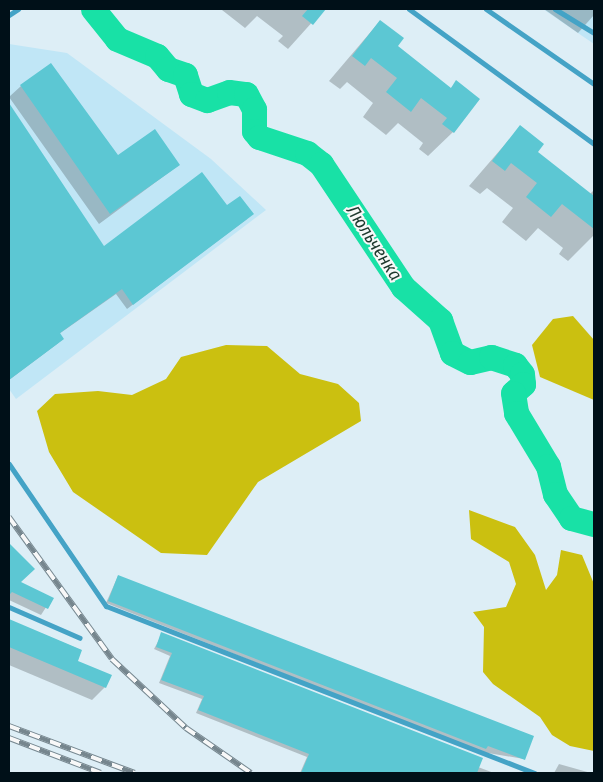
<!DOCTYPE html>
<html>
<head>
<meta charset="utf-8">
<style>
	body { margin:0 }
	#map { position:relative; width:603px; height:782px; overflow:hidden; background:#ddeef6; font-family:"Fira Sans Condensed",sans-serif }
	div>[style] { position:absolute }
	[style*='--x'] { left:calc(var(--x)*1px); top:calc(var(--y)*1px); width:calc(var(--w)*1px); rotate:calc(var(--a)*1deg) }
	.built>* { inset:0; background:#c0e6f6 }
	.forest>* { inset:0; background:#cbc010 }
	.shadow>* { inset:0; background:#0003 }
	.river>* { height:25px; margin:-12.5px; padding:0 12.5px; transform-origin:12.5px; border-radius:12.5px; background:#18e1a6 }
	.building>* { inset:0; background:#5cc7d3 }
	.service>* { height:5px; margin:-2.5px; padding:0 2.5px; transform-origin:2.5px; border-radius:2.5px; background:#44a3c6 }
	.rail>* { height:5.5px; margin-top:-2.75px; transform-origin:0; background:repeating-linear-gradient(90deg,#f8f8f8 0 11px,#76868e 0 22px); box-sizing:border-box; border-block:1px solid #76868e }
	span { translate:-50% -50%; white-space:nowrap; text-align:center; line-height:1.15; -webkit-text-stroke:4px #f8f8f8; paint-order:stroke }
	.water-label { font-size:18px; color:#1e392e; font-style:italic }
	.frame { position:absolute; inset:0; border:10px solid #001018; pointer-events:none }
</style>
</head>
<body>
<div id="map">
	<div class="built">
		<div style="clip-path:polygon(543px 9px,594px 9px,594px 44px)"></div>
		<div style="clip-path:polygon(9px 44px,67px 53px,211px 159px,266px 210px,16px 399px,9px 389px)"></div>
	</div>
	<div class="forest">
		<div style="clip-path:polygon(573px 316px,594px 340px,594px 400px,540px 377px,532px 345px,553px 319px)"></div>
		<div style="clip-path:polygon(226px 345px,267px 346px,300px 374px,338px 384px,359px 403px,361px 421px,258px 482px,207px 555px,161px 553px,73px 492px,49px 452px,37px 411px,55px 394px,98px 391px,132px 395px,166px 379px,181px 357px)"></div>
		<div style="clip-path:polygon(469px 510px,515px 527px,535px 555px,546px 590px,557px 575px,561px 550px,582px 555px,594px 584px,594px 751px,570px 746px,552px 735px,540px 717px,493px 684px,483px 672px,484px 627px,473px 612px,506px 607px,516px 584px,509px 562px,471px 539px)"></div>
	</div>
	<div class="shadow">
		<div style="clip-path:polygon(324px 9px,288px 49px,278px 41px,283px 36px,257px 16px,245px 28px,222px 10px)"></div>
		<div style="clip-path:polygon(544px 9px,594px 9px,594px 15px,578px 33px)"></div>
		<div style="clip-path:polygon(380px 21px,396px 47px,450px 89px,457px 82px,453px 132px,428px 156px,419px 149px,423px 143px,398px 123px,386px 135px,363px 117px,373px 103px,347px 82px,340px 89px,329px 81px)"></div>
		<div style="clip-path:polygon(21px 86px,117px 157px,179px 165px,99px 224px,9px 97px)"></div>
		<div style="clip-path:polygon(9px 105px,104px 248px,227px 207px,247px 219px,127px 309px,116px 294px,59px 334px,63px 339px,57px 344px,9px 380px)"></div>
		<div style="clip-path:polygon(520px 127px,536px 152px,590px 194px,594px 190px,594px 235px,568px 261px,559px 254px,563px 248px,538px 228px,526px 241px,502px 222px,513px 208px,487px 188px,480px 194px,469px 186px)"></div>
		<div style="clip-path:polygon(9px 544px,33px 569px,19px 583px,52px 598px,41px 615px,9px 600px)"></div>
		<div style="clip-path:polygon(118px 576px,524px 759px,482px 752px,106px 603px)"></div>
		<div style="clip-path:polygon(9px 620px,81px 650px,76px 661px,105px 687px,92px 700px,9px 665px)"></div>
		<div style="clip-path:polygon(162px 634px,478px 767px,494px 773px,300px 773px,307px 757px,196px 713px,202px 699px,159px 683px,170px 656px,154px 649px)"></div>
		<div style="clip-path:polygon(559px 764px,591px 773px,554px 773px)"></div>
	</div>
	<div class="river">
		<div style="--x:93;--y:9;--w:38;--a:51"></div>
		<div style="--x:117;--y:39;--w:43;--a:23"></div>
		<div style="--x:157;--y:56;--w:17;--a:50"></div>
		<div style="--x:168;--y:69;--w:18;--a:19"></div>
		<div style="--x:185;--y:75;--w:20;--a:72"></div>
		<div style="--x:191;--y:94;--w:17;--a:21"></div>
		<div style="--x:207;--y:100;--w:23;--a:-20"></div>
		<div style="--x:229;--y:92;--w:17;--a:7"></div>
		<div style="--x:246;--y:94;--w:17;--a:62"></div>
		<div style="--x:254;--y:109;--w:22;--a:90"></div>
		<div style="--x:254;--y:131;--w:8;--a:50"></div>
		<div style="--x:259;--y:137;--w:51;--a:18.4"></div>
		<div style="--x:307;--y:153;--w:18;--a:38"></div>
		<div style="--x:321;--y:164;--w:148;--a:56.3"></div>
		<div style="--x:403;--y:287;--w:50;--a:41.7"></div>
		<div style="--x:440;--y:320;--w:35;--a:70"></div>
		<div style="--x:452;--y:353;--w:20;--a:27"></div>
		<div style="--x:470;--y:362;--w:22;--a:-13"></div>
		<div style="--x:491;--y:357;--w:25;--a:18"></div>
		<div style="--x:515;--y:365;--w:11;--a:52"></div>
		<div style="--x:522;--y:374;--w:10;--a:84"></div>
		<div style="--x:523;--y:384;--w:13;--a:138"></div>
		<div style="--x:513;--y:393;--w:20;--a:81"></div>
		<div style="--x:516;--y:413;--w:62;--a:58.9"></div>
		<div style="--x:548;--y:466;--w:29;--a:76"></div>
		<div style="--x:555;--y:494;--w:29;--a:56"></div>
		<div style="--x:571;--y:518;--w:24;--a:15"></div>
	</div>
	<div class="building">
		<div style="clip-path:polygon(308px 9px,326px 9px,313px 25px,302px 16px)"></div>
		<div style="clip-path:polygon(380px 20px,404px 38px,398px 46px,451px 88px,456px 80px,480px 99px,454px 133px,442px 124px,447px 118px,421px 98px,411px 112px,386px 92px,397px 78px,371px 58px,365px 66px,352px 56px)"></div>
		<div style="clip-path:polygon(51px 63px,118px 155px,155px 129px,180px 165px,110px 214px,20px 85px)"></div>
		<div style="clip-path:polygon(9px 103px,104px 246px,202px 172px,227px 205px,240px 196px,254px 214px,133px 305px,122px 289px,60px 333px,64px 339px,9px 380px)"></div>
		<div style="clip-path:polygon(520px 125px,544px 144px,538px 152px,594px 196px,594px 229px,562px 204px,551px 217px,526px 197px,537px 183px,511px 163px,505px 171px,492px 161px)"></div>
		<div style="clip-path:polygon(9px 543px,35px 569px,21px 582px,54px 598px,48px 609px,12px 592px,9px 595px)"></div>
		<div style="clip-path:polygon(118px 575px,534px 736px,525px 760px,488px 746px,486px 749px,108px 601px)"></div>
		<div style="clip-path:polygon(9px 619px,82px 650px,78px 661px,112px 675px,106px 688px,9px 647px)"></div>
		<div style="clip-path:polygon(161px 632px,483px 758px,477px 773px,301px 773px,309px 754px,198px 710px,204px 696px,161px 680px,172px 653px,156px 647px)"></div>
	</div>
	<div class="service">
		<div style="--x:409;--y:9;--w:229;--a:36.1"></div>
		<div style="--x:486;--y:9;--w:131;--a:34.8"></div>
		<div style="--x:555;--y:9;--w:46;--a:31.6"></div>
		<div style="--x:9;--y:15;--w:11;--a:-34"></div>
		<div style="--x:9;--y:464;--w:172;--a:55.7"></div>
		<div style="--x:106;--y:606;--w:460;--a:21.3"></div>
		<div style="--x:9;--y:607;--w:77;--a:23.6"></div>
	</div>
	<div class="rail">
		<div style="--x:9;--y:517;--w:175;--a:54"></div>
		<div style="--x:112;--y:659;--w:101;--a:43"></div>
		<div style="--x:186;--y:728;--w:79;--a:34.7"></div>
		<div style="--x:9;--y:726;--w:134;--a:20.5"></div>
		<div style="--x:9;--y:738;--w:98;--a:20.8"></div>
	</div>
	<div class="water-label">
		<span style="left:374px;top:243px;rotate:57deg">Люльченка</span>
	</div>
	<div class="frame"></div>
</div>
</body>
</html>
